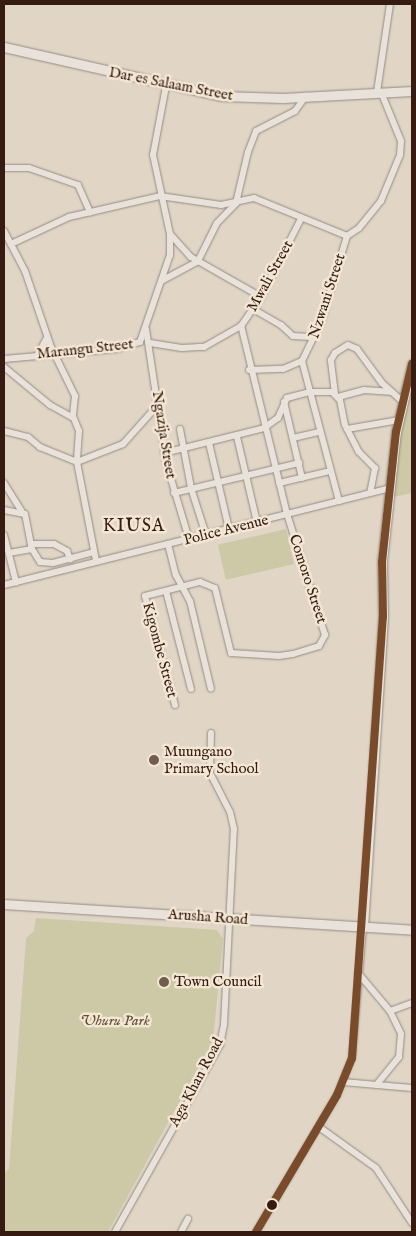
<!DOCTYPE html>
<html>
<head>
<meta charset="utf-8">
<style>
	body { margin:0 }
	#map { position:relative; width:416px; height:1236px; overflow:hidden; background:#e1d6c6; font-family:"IM FELL English",serif }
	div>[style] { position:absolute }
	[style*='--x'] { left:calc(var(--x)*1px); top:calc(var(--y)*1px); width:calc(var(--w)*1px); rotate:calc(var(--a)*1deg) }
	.green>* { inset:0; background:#cdc8a6; transform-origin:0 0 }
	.roads { filter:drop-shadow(0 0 1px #958b81) drop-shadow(0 0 1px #958b81) }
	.street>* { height:6px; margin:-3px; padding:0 3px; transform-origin:3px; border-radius:3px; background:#e8e2da }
	.secondary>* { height:9px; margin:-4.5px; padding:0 4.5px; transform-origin:4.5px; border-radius:4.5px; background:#e8e2da }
	.bus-1>* { height:8px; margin:-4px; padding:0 4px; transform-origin:4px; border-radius:4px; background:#7a4b2a }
	.dots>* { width:14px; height:14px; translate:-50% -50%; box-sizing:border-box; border:2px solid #f3e6d3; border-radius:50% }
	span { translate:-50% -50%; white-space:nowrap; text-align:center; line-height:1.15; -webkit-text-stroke:5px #f3e6d3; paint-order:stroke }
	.street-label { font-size:15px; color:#351b11 }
	.poi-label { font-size:15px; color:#351b11 }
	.left { translate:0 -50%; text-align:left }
	.park-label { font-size:15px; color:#5e4c36; font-style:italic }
	.quarter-label { font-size:18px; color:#351b11; letter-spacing:1px }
	.frame { position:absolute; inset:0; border:5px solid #351b11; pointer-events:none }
</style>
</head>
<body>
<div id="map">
	<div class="green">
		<div style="clip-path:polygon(412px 380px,412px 493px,394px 497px,400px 433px)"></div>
		<div style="left:286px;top:529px;width:36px;height:70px;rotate:77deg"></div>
		<div style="clip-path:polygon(36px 918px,217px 930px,223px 939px,213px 1041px,108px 1232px,4px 1232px,4px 1173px,9px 1169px,26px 938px,34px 931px)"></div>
	</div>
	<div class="roads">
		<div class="street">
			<div style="--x:377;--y:92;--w:89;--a:-81.6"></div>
			<div style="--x:4;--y:168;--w:25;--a:0"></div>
			<div style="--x:29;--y:168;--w:52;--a:19.1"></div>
			<div style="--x:78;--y:185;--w:30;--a:66"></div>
			<div style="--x:4;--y:231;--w:45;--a:62.3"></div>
			<div style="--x:25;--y:271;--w:80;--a:71.1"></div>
			<div style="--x:51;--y:347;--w:55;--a:63.9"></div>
			<div style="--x:75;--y:396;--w:20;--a:96"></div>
			<div style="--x:73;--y:416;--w:16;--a:68"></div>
			<div style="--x:79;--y:431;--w:31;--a:94"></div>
			<div style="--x:77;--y:462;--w:101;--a:79.1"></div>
			<div style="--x:170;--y:234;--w:31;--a:48"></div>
			<div style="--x:191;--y:257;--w:81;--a:29.7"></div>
			<div style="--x:11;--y:244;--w:64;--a:-25"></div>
			<div style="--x:69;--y:217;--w:93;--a:-13"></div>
			<div style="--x:160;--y:196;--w:62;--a:8.4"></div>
			<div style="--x:221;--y:205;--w:34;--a:-12"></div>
			<div style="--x:254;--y:198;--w:100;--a:22.2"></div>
			<div style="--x:347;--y:236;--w:14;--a:-34"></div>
			<div style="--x:359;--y:228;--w:35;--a:-51"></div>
			<div style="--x:381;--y:201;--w:50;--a:-67.6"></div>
			<div style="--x:400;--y:155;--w:14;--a:-86"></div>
			<div style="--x:401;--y:141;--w:53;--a:-112.2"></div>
			<div style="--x:163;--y:280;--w:40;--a:-28"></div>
			<div style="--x:198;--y:261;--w:42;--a:-63.4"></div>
			<div style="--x:217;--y:223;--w:28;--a:-46"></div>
			<div style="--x:236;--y:203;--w:52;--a:-76.8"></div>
			<div style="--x:248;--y:152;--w:22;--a:-69"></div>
			<div style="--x:256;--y:131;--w:44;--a:-27.1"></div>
			<div style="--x:295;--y:111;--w:19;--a:-54"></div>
			<div style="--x:253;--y:309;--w:32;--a:30"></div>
			<div style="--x:281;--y:325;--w:16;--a:43"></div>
			<div style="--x:293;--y:336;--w:22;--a:3"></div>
			<div style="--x:146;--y:329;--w:134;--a:81.4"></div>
			<div style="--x:166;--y:462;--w:80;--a:73.4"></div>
			<div style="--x:150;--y:343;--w:32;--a:9"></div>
			<div style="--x:182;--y:348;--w:22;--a:-3"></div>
			<div style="--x:204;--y:347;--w:43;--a:-29.6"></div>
			<div style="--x:241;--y:326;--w:35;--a:-55"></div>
			<div style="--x:261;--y:297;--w:88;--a:-62.9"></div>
			<div style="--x:38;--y:354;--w:18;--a:-61"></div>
			<div style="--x:4;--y:359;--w:113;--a:-5.1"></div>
			<div style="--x:117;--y:349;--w:24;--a:-17"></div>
			<div style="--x:140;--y:342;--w:92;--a:-71"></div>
			<div style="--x:170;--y:255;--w:21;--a:-90"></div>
			<div style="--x:170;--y:234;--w:81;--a:-102.1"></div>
			<div style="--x:153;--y:155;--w:70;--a:-79.3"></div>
			<div style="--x:302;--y:361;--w:145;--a:75.2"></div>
			<div style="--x:4;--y:367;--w:60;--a:39.6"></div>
			<div style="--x:50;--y:405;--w:26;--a:29"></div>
			<div style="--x:249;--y:370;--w:34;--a:-2"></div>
			<div style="--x:283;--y:369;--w:21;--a:-23"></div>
			<div style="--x:302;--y:361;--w:43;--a:-64"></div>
			<div style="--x:321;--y:322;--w:90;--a:-73.2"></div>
			<div style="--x:335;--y:394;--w:34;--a:-97"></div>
			<div style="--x:331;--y:360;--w:8;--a:-60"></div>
			<div style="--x:335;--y:353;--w:15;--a:-32"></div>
			<div style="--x:348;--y:345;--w:10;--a:24"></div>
			<div style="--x:357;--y:349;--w:42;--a:53.7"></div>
			<div style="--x:382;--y:383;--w:28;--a:42"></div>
			<div style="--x:338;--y:397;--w:27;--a:-15"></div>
			<div style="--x:364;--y:390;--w:26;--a:4"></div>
			<div style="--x:284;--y:402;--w:78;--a:76.7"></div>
			<div style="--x:180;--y:429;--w:60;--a:79.4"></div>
			<div style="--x:191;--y:488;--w:49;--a:72.3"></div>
			<div style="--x:347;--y:429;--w:53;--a:-9.8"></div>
			<div style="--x:4;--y:431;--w:25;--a:14"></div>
			<div style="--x:28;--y:437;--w:16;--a:40"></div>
			<div style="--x:40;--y:447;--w:40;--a:22"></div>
			<div style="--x:77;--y:462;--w:49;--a:-21.4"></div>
			<div style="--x:123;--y:444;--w:52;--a:-48.1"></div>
			<div style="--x:237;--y:437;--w:87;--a:76.8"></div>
			<div style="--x:293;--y:438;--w:28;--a:-13"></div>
			<div style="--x:209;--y:443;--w:88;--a:76.9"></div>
			<div style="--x:164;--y:453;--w:103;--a:-14"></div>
			<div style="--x:264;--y:428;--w:17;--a:-36"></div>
			<div style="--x:278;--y:418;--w:22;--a:-66"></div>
			<div style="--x:287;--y:398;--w:24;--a:-15"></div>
			<div style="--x:310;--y:392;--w:22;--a:0"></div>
			<div style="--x:332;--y:392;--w:11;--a:45"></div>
			<div style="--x:340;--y:400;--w:25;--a:79"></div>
			<div style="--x:345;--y:425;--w:30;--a:63"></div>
			<div style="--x:359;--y:452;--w:23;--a:45"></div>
			<div style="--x:375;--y:468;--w:25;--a:101"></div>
			<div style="--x:4;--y:483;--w:34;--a:58"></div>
			<div style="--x:279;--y:483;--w:52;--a:-13.2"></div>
			<div style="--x:174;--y:493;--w:129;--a:-13.5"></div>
			<div style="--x:4;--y:510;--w:21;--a:11"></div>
			<div style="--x:25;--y:514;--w:36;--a:79"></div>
			<div style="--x:32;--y:549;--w:15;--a:58"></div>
			<div style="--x:40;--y:562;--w:13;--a:4"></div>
			<div style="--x:53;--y:563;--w:42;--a:-15"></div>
			<div style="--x:4;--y:535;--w:49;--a:75.7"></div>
			<div style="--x:31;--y:544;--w:23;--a:0"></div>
			<div style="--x:54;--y:544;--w:15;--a:28"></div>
			<div style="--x:67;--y:551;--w:9;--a:69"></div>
			<div style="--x:168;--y:544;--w:32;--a:76"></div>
			<div style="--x:176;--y:575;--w:30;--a:62"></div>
			<div style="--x:190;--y:601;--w:90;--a:76.6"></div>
			<div style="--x:9;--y:553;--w:23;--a:-10"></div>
			<div style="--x:4;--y:585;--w:397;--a:-14.1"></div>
			<div style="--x:166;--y:591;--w:101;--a:75.7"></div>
			<div style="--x:175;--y:705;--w:113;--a:-105.4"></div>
			<div style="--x:145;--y:596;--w:57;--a:-14.3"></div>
			<div style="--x:200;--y:582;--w:16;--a:22"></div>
			<div style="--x:215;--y:588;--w:67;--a:76.2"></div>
			<div style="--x:231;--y:653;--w:48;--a:3.6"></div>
			<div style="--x:279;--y:656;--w:14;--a:-8"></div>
			<div style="--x:293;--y:654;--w:27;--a:-17"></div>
			<div style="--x:319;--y:646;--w:13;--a:-61"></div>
			<div style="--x:325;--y:635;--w:127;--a:-107.4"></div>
			<div style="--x:287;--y:514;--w:194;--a:-103.7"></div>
			<div style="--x:358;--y:973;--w:50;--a:49.9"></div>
			<div style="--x:390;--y:1011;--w:25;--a:64"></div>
			<div style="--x:401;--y:1034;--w:23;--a:95"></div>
			<div style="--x:399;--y:1057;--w:36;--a:129"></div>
			<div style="--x:390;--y:1011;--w:23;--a:-20"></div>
			<div style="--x:343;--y:1082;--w:69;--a:5"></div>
			<div style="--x:319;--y:1127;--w:70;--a:35.7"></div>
			<div style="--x:376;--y:1168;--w:66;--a:56.8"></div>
			<div style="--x:115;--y:1232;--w:214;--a:-60.7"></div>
			<div style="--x:220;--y:1045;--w:21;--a:-79"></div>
			<div style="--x:224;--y:1024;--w:195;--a:-87.1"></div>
			<div style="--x:234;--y:829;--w:17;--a:-103"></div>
			<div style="--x:230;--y:812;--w:44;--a:-117.1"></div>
			<div style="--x:210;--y:773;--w:40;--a:-88.6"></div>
			<div style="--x:181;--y:1232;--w:15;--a:-62"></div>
			<div style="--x:256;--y:1232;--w:159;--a:-59.4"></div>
			<div style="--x:337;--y:1095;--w:40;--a:-68"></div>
			<div style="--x:352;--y:1058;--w:131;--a:-85.2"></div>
		</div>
		<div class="secondary">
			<div style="--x:4;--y:47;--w:222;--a:12.7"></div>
			<div style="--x:221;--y:96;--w:62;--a:1.8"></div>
			<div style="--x:283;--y:98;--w:129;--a:-3.1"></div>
			<div style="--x:4;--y:904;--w:409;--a:3.6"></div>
			<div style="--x:363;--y:927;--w:311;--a:-86.3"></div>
			<div style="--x:383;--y:617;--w:55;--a:-91"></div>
			<div style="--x:382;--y:562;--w:131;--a:-83.9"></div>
			<div style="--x:396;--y:432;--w:70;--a:-76.8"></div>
		</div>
	</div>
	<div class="bus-1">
		<div style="--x:256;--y:1232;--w:159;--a:-59.4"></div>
		<div style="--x:337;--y:1095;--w:40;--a:-68"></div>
		<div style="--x:352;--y:1058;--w:442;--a:-86"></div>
		<div style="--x:383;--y:617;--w:55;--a:-91"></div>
		<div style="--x:382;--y:562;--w:131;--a:-83.9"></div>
		<div style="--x:396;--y:432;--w:70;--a:-76.8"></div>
	</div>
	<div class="dots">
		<div style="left:154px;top:760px;background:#715c50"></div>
		<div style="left:164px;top:982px;background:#715c50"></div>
		<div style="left:272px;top:1205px;background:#351b11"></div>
	</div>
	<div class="street-label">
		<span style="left:171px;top:84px;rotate:11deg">Dar es Salaam Street</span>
		<span style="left:270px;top:276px;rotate:-61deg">Mwali Street</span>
		<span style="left:327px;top:296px;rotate:-72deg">Nzwani Street</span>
		<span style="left:85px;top:349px;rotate:-6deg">Marangu Street</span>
		<span style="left:164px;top:435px;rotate:81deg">Ngazija Street</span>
		<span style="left:226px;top:530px;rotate:-14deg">Police Avenue</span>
		<span style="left:308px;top:579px;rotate:72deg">Comoro Street</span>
		<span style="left:160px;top:650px;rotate:75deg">Kigombe Street</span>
		<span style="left:208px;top:917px;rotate:4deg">Arusha Road</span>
		<span style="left:196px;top:1082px;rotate:-62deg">Aga Khan Road</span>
	</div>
	<div class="poi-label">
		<span class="left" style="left:164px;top:760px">Muungano<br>Primary School</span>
		<span class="left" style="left:174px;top:982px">Town Council</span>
	</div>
	<div class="park-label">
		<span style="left:115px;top:1021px">Uhuru Park</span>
	</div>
	<div class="quarter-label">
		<span style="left:134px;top:527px">KIUSA</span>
	</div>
	<div class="frame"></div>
</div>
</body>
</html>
